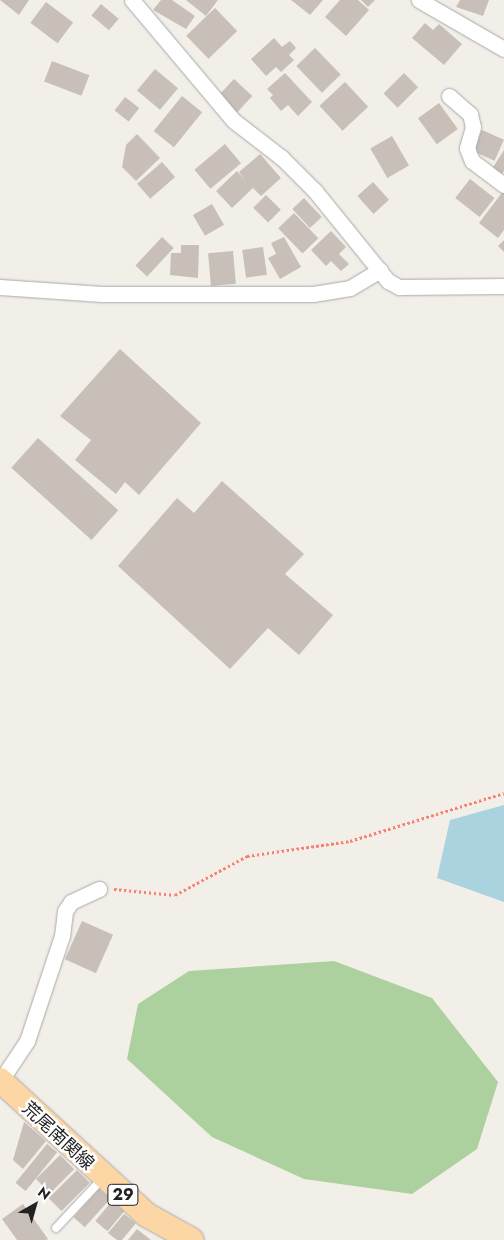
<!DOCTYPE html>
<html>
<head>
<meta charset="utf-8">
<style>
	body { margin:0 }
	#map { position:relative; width:504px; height:1240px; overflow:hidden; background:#f2efe9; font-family:Jost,"Noto Sans JP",sans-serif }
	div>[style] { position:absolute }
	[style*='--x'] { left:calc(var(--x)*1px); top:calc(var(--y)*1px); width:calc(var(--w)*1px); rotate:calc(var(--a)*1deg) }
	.forest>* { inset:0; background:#add19e }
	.water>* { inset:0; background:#aad3df }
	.building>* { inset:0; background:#c7bfb8; transform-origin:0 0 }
	.path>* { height:3px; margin-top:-1.5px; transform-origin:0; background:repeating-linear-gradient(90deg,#fa8072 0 2.5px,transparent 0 5px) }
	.roads { filter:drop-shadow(0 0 1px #a9a9a9) drop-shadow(0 0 1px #a9a9a9) }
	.lane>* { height:8px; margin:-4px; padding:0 4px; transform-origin:4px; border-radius:4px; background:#fff }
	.street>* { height:15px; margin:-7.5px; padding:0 7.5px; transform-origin:7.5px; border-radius:7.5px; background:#fff }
	.primary>* { height:24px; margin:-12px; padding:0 12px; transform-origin:12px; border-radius:12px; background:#fcd6a4 }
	span { translate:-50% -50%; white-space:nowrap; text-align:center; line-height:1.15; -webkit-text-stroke:5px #fff; paint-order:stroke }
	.shield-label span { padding:1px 4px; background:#fff; border:1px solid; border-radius:4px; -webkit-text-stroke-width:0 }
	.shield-label { font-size:16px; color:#222; font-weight:700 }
	.street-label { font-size:18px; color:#222 }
	.north { position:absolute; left:10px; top:1180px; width:50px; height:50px; -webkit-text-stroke:4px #fff; paint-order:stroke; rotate:38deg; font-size:14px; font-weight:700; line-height:20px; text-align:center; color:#222 }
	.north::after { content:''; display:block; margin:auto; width:18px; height:22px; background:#222; clip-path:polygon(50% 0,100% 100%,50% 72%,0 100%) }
</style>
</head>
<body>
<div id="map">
	<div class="forest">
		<div style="clip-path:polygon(334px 961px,432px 998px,498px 1082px,477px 1149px,412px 1194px,304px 1179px,212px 1137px,127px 1059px,138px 1004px,189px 971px)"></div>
	</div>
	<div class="water">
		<div style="clip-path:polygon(504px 805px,504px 902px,437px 878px,450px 820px)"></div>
	</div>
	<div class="building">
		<div style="clip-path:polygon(0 0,29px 0,19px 15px)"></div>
		<div style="clip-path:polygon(161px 0,172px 0,195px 16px,186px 29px,153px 10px)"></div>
		<div style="clip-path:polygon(186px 0,218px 0,206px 16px)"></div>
		<div style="clip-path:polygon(291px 0,323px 0,310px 15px)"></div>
		<div style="clip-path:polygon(340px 0,358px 0,369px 10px,346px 36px,325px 17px)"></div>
		<div style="clip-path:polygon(361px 0,375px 0,368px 7px)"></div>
		<div style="clip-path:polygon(460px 0,489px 0,483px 16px,456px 7px)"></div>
		<div style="left:46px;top:2px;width:34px;height:26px;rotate:37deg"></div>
		<div style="left:101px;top:4px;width:23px;height:15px;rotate:40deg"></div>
		<div style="left:215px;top:8px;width:32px;height:40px;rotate:46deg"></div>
		<div style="clip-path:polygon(425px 23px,433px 30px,439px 24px,462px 44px,444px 65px,412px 38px)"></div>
		<div style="clip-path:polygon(274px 38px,282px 47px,290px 41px,296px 48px,289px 55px,294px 60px,281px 72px,276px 67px,266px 76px,251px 59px)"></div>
		<div style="left:315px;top:48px;width:37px;height:26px;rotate:46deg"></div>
		<div style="left:52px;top:61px;width:40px;height:22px;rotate:21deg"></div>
		<div style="left:155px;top:69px;width:30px;height:28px;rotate:40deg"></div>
		<div style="clip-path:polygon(285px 73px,312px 102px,298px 116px,288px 105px,281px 111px,270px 98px,273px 95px,267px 89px)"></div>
		<div style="left:404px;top:73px;width:20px;height:29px;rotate:45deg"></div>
		<div style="left:234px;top:79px;width:25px;height:22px;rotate:43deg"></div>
		<div style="left:345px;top:82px;width:34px;height:35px;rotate:47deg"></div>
		<div style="left:182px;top:96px;width:26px;height:45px;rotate:39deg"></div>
		<div style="left:125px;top:97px;width:18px;height:17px;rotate:38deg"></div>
		<div style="left:439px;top:103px;width:32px;height:26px;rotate:54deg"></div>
		<div style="left:482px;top:130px;width:24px;height:23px;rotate:24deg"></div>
		<div style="clip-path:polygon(137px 134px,160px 158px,136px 181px,122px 167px,126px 145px)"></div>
		<div style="left:392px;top:136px;width:34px;height:25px;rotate:60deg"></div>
		<div style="left:225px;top:144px;width:25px;height:40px;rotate:50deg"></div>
		<div style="clip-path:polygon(504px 150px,504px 171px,501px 175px,492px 169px)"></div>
		<div style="clip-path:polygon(260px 154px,281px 178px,261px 196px,253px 188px,232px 208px,216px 191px,237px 171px,245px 180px,239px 172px)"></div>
		<div style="left:162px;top:162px;width:20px;height:33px;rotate:49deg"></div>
		<div style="left:470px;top:179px;width:31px;height:24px;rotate:38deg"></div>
		<div style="left:373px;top:182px;width:24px;height:21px;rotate:48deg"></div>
		<div style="clip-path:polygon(504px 190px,504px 230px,498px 238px,479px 223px)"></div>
		<div style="left:266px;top:195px;width:21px;height:18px;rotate:45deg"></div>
		<div style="left:304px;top:198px;width:26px;height:16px;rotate:47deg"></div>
		<div style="left:212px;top:204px;width:24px;height:22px;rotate:60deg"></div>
		<div style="left:294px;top:213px;width:35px;height:22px;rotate:46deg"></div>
		<div style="clip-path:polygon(331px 231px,346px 247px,339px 254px,349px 264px,341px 271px,331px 261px,326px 266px,311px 250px)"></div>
		<div style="left:162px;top:237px;width:16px;height:39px;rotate:43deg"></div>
		<div style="clip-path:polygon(284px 237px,301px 267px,280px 279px,268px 258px,276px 254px,271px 243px)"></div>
		<div style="clip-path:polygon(504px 240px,504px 252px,498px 246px)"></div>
		<div style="clip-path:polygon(181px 245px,199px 245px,198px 278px,170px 275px,171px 253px,181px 253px)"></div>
		<div style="left:263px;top:247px;width:28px;height:21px;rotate:82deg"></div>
		<div style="left:233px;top:251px;width:33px;height:25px;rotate:85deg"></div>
		<div style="clip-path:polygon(120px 349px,201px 423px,139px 495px,125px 482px,116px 494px,75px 460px,91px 440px,60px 416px)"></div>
		<div style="left:38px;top:438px;width:108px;height:40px;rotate:42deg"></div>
		<div style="clip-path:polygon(222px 481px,304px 554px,285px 574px,333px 615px,299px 655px,268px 628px,230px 669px,118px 566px,177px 498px,194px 513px)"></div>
		<div style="left:82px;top:921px;width:34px;height:42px;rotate:24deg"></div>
		<div style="clip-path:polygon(24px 1122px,46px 1141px,23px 1169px,13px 1160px)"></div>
		<div style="left:47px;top:1144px;width:13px;height:50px;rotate:39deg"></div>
		<div style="left:60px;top:1155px;width:20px;height:34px;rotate:45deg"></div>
		<div style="left:77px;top:1170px;width:18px;height:40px;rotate:45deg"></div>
		<div style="left:99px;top:1189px;width:15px;height:38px;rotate:42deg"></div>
		<div style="left:112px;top:1201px;width:16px;height:26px;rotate:40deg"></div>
		<div style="clip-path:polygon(23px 1204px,48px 1239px,46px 1240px,17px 1240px,2px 1219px)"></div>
		<div style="clip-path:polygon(124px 1214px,136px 1223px,122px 1240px,117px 1240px,108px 1233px)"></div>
		<div style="clip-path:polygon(137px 1229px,151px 1240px,128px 1240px)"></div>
	</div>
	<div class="path">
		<div style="--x:114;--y:889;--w:61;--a:5.6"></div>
		<div style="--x:175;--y:895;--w:82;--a:-28.4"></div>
		<div style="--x:247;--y:856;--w:104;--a:-8.3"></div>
		<div style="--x:350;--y:841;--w:161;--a:-17.3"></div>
	</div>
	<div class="roads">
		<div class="lane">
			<div style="--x:56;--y:1228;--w:69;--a:-46.8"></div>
		</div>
		<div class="street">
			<div style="--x:132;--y:0;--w:158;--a:49.9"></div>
			<div style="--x:234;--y:121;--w:61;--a:37.6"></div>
			<div style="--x:282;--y:158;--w:47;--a:45"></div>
			<div style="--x:315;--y:191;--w:116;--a:51"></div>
			<div style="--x:388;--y:281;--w:13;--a:29"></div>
			<div style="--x:399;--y:287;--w:105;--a:-0.5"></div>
			<div style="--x:419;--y:0;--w:98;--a:30"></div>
			<div style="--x:449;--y:96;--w:28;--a:41"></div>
			<div style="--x:470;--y:114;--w:13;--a:77"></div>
			<div style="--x:473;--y:127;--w:22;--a:106"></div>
			<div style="--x:467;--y:148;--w:14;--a:69"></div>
			<div style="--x:472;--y:161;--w:40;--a:37"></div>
			<div style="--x:0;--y:287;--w:102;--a:3.9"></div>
			<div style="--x:102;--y:294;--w:211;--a:0"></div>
			<div style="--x:313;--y:294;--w:37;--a:-9"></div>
			<div style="--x:350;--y:288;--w:35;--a:-31"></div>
			<div style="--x:1;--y:1080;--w:47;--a:-56.3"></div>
			<div style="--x:27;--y:1041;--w:111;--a:-71.6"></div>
			<div style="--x:62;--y:936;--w:25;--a:-83"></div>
			<div style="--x:65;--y:911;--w:11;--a:-56"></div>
			<div style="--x:71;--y:902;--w:31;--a:-25"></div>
		</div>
		<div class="primary">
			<div style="--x:0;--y:1080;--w:200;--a:42.6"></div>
			<div style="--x:147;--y:1215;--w:51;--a:29.1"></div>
		</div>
	</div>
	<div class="shield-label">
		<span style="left:123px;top:1195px">29</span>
	</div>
	<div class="street-label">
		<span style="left:58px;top:1136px;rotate:43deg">荒尾南関線</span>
	</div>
	<div class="north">N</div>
</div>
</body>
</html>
